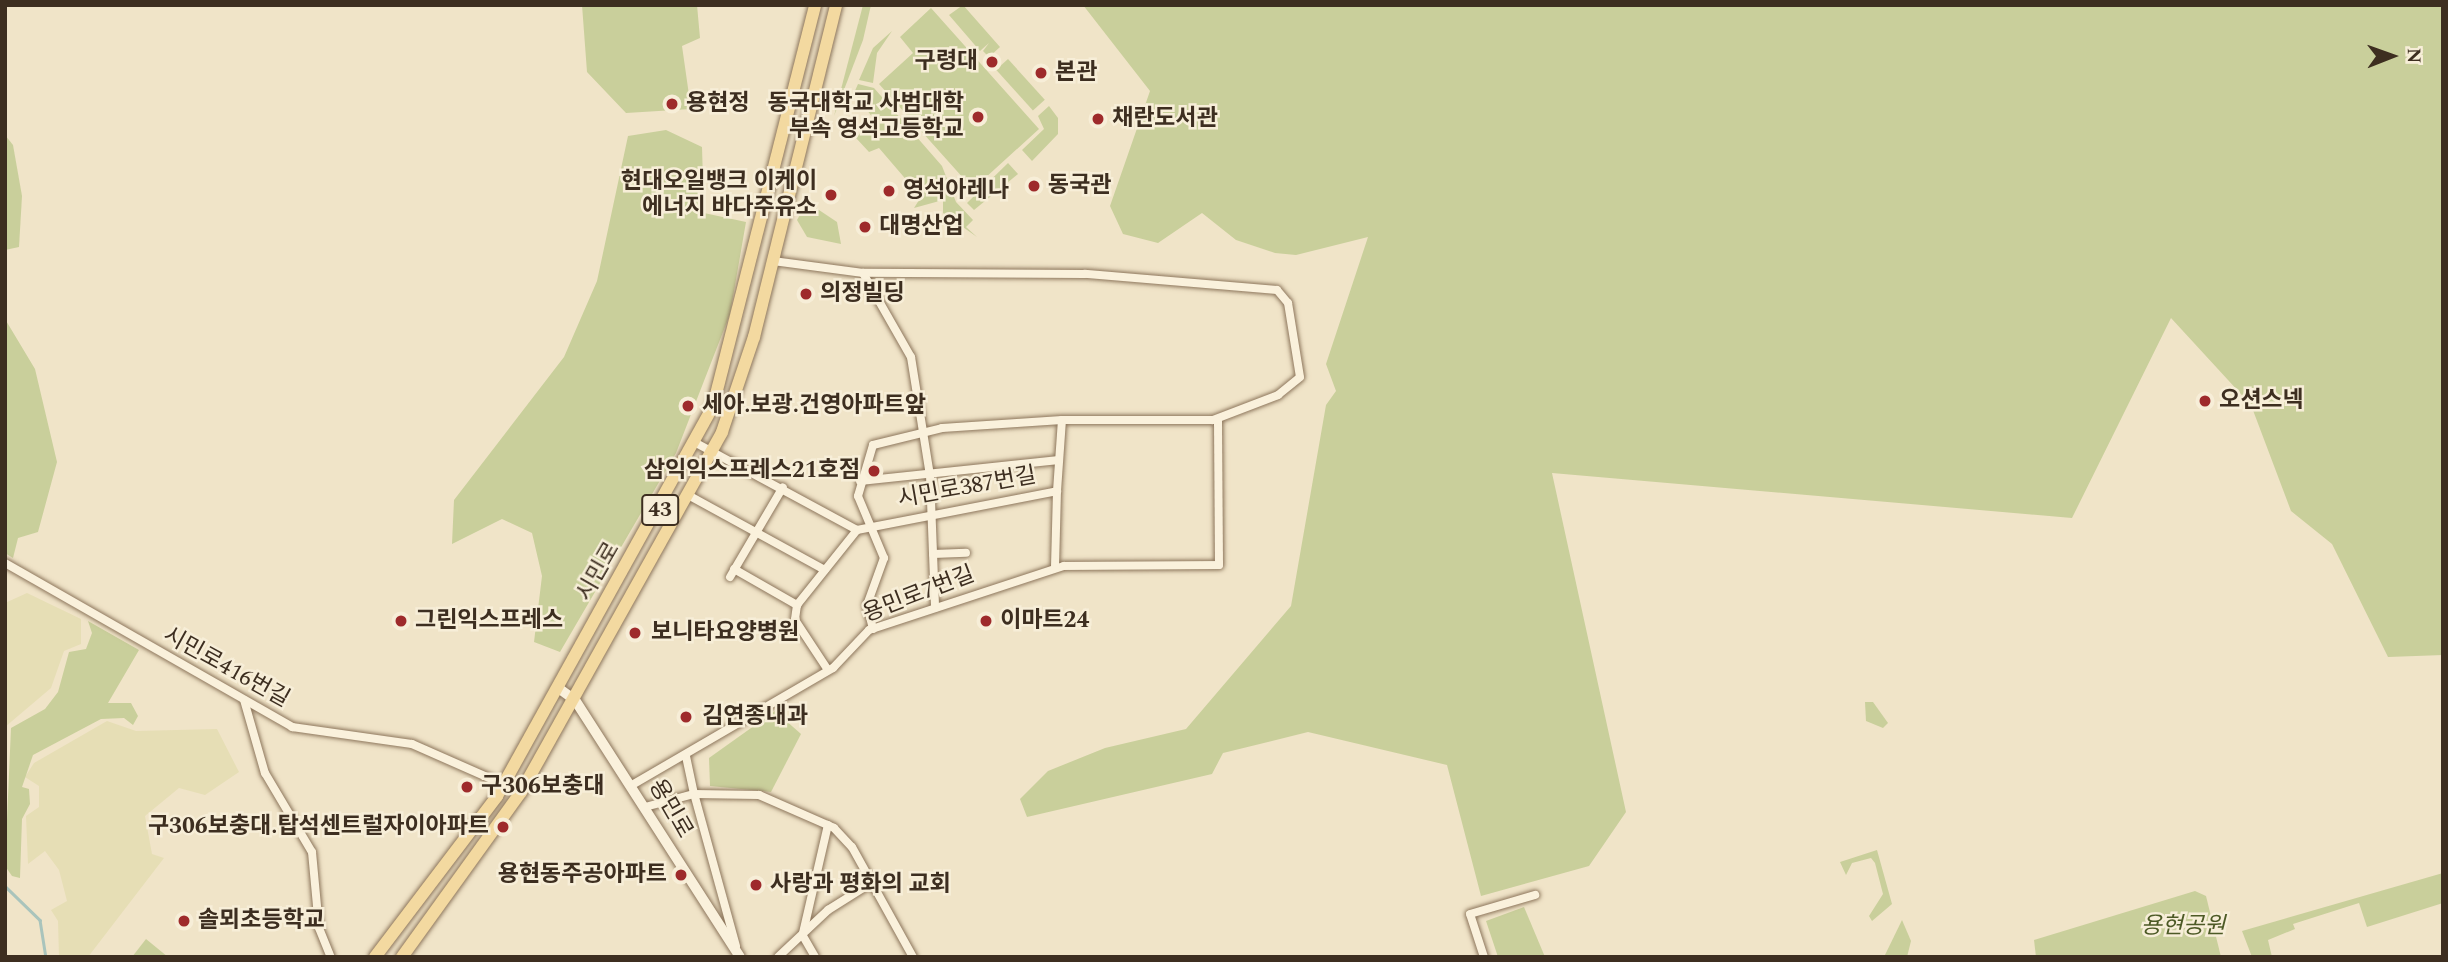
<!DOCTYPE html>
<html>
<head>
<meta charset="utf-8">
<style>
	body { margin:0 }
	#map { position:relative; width:2448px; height:962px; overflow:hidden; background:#f0e4c8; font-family:Spectral,"Noto Sans KR",serif }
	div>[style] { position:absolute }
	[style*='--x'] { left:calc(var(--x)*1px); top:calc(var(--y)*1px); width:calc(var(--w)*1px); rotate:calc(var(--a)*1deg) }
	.farmland>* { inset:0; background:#e6deb5 }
	.green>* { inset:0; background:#c9cf9b; transform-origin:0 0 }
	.stream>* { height:2.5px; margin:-1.25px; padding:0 1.25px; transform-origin:1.25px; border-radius:1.25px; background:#a9c4bc }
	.roads { filter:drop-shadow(0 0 2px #8d765c) drop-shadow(0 0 2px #8d765c) }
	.street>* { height:8px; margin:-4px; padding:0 4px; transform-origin:4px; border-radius:4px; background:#faf1dc }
	.secondary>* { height:10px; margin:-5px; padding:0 5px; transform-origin:5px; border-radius:5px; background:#faf1dc }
	.primary>* { height:12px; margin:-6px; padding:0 6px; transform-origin:6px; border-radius:6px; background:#f3d9a0 }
	.dots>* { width:19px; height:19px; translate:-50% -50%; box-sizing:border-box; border:4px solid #f7eed8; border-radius:50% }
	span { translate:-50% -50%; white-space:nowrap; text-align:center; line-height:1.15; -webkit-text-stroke:5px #f7eed8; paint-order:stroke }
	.shield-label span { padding:2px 5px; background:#f7eed8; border:2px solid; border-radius:5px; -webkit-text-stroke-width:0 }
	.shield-label { font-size:21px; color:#3d2e20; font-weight:700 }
	.poi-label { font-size:23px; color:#3d2e20; font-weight:700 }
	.right { translate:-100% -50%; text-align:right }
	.left { translate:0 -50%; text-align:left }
	.street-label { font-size:23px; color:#3d2e20 }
	.park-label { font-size:23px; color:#4d5a26; font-style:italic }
	.frame { position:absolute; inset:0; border:7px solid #3d2e20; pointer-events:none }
	.north { position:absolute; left:2357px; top:21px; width:70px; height:70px; -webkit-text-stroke:5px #f7eed8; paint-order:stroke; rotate:89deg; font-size:19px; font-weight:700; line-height:28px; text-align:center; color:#3d2e20 }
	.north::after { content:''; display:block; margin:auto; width:24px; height:32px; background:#3d2e20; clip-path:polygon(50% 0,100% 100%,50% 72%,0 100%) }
</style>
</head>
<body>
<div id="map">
	<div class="farmland">
		<div style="clip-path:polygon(27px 593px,81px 619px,81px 644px,64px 651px,51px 688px,5px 727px,5px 603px)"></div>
		<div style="clip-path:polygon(107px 721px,136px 731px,217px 729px,239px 772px,205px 795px,179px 788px,145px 816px,152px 854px,164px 858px,88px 957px,59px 957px,58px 921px,51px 910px,67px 901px,59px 870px,45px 851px,28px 864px,26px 816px,39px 807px,39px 786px,25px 777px,34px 763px)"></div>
	</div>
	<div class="green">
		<div style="clip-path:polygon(582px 5px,697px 5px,700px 38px,682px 46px,691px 109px,626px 113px,587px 72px)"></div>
		<div style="clip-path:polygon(863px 5px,871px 5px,863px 40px,834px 116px)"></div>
		<div style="clip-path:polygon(963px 5px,1000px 47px,989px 57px,983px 51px,989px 43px,980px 51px,949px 15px)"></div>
		<div style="clip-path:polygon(1083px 5px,2443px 5px,2443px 655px,2388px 657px,2332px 544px,2291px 511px,2251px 405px,2171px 318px,2072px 518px,1552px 473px,1626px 812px,1589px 866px,1481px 896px,1447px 765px,1308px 732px,1223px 753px,1212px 774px,1027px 817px,1020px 799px,1048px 771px,1105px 748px,1186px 729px,1291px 606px,1326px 405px,1336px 391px,1326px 364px,1368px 237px,1296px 255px,1275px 253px,1236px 240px,1202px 213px,1158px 243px,1123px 234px,1110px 206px,1150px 91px)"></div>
		<div style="clip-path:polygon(931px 8px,1039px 129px,973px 189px,879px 84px,913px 53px,900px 37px)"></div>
		<div style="clip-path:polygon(892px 31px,877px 53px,873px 83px,859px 80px,873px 48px)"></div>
		<div style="left:1008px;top:59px;width:55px;height:16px;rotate:48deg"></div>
		<div style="clip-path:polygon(858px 84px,874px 88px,942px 166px,956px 202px,973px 220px,966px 227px,977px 237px,943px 213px,943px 200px,914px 208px,921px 197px,879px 148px,869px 152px,856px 138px,873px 118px,854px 93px)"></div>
		<div style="clip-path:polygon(1049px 106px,1058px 118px,1058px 134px,1032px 161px,1022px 150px,1044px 129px,1038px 116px)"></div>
		<div style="clip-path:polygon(666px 130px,702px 147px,704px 213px,746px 222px,730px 314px,676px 453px,560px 652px,534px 642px,542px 576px,532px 533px,502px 519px,452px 544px,454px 500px,564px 357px,597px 281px,628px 136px)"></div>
		<div style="clip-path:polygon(5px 135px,13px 145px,22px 196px,19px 247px,5px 250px)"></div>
		<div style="clip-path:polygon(1008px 163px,1018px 174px,974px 210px,967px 203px)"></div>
		<div style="clip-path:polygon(807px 202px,837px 222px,841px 244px,807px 237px,797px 220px)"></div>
		<div style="clip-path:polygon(5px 319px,35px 369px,57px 462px,38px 532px,18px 538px,13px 558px,5px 553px)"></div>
		<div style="clip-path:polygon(88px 621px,139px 650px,108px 703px,131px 703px,138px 716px,133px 725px,124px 718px,101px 719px,33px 755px,22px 787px,29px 789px,30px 804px,22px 819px,20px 878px,12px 876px,5px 866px,11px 728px,45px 709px,58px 692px,69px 652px,86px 649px,92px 633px)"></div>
		<div style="clip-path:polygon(1865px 702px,1873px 702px,1888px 723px,1883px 728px,1866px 721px)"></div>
		<div style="clip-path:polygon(775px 711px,801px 734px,771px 792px,710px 786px,709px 758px)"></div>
		<div style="clip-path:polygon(1877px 850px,1892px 904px,1872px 921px,1869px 916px,1883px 894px,1875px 863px,1871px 858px,1852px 863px,1846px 875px,1840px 862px)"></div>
		<div style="clip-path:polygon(2443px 873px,2443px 903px,2367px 927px,2359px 903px,2293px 924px,2295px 929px,2268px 940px,2272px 957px,2252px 957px,2242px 931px)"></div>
		<div style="clip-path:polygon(2195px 891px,2206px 896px,2221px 957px,2036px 957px,2034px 940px)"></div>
		<div style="clip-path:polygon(1524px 907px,1545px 957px,1498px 957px,1486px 921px)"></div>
		<div style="clip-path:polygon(1902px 920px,1911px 941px,1907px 957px,1884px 957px)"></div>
		<div style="clip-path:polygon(146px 939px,168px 957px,132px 957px)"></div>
	</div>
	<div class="stream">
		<div style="--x:5;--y:886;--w:49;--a:44.2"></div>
		<div style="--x:40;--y:920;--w:37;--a:81"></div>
	</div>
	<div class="roads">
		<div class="street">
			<div style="--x:773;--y:261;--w:91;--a:7.6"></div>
			<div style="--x:863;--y:273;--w:97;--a:60.3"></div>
			<div style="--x:911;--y:357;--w:120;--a:80.9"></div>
			<div style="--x:930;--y:475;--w:133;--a:87.8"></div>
			<div style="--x:696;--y:443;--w:183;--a:28.4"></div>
			<div style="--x:857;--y:530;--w:204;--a:-11"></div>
			<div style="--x:1057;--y:491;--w:71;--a:-86"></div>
			<div style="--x:1062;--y:420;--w:151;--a:0"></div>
			<div style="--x:1213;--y:420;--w:70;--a:-21"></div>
			<div style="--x:1278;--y:395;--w:28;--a:-39"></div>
			<div style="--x:1300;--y:377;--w:75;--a:-99.2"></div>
			<div style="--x:1288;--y:303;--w:17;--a:-130"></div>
			<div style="--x:1277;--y:290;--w:193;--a:-175.2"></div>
			<div style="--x:1085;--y:274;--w:222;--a:-179.7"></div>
			<div style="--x:860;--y:481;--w:200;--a:-6"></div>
			<div style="--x:688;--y:495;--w:156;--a:28.7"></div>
			<div style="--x:933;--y:554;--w:33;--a:-2"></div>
			<div style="--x:5;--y:563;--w:331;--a:29.7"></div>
			<div style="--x:292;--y:727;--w:121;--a:8.1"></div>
			<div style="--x:412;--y:744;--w:119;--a:23.8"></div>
			<div style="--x:1055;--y:567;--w:76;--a:-88.5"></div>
			<div style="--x:734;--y:569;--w:73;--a:29.7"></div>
			<div style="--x:797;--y:605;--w:15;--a:98"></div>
			<div style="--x:795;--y:620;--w:60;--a:56.6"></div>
			<div style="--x:730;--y:577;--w:104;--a:-59.5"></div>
			<div style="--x:797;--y:605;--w:96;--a:-51.3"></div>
			<div style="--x:873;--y:629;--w:25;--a:-104"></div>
			<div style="--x:867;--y:605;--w:50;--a:-70.1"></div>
			<div style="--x:884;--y:558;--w:67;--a:-112.8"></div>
			<div style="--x:858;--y:496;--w:53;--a:-73.6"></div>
			<div style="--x:873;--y:445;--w:71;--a:-13.8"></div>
			<div style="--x:942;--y:428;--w:120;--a:-3.8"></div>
			<div style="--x:244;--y:700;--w:76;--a:74"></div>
			<div style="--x:265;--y:773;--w:92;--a:59.3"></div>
			<div style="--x:312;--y:852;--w:76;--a:84.7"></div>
			<div style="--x:319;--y:928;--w:31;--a:68"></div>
			<div style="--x:632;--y:785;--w:233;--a:-30.2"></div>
			<div style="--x:833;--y:668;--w:52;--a:-46.5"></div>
			<div style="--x:869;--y:630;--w:205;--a:-18.2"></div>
			<div style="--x:1064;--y:566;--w:155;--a:-0.4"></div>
			<div style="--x:1219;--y:565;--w:146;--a:-90.4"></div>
			<div style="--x:645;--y:807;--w:51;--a:-14.9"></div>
			<div style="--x:694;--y:794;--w:40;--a:-102"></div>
			<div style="--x:803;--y:933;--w:111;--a:-77"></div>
			<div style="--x:803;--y:936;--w:24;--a:60"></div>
			<div style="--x:736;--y:946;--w:158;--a:-105.4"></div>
			<div style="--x:694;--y:794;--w:65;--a:0.9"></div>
			<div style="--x:759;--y:795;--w:82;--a:23.7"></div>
			<div style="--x:834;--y:828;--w:26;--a:47"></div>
			<div style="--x:852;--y:847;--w:126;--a:61"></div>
			<div style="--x:778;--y:957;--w:69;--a:-43.2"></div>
			<div style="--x:828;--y:910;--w:51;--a:-32.1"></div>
			<div style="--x:1484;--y:957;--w:45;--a:-108"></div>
			<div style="--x:1470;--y:914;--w:68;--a:-16.3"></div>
		</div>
		<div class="secondary">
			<div style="--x:557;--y:687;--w:22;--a:36"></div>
			<div style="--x:575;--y:700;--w:305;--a:57.3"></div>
		</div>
		<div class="primary">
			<div style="--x:375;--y:957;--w:202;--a:-52.8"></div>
			<div style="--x:497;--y:796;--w:446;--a:-61"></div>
			<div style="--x:713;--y:406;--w:414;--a:-75.7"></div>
			<div style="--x:402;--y:957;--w:203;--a:-54.2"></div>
			<div style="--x:521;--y:792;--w:412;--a:-60.8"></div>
			<div style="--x:722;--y:432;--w:100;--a:-71.4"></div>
			<div style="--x:754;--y:337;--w:342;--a:-76.1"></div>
		</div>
	</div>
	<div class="dots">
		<div style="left:992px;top:62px;background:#9e2a2b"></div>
		<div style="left:1041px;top:73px;background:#9e2a2b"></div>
		<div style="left:672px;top:104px;background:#9e2a2b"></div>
		<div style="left:978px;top:117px;background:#9e2a2b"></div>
		<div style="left:1098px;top:119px;background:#9e2a2b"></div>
		<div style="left:1034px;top:186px;background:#9e2a2b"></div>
		<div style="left:889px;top:191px;background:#9e2a2b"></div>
		<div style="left:831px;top:195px;background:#9e2a2b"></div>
		<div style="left:865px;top:227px;background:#9e2a2b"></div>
		<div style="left:806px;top:294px;background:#9e2a2b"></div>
		<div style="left:2205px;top:401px;background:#9e2a2b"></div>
		<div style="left:688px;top:406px;background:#9e2a2b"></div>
		<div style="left:874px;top:471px;background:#9e2a2b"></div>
		<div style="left:401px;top:621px;background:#9e2a2b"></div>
		<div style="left:986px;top:621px;background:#9e2a2b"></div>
		<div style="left:635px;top:633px;background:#9e2a2b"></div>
		<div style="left:686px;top:717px;background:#9e2a2b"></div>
		<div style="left:467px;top:787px;background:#9e2a2b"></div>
		<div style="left:503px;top:827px;background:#9e2a2b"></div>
		<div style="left:681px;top:875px;background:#9e2a2b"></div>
		<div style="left:756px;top:885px;background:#9e2a2b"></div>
		<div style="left:184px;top:921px;background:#9e2a2b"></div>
	</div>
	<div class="shield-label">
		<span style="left:660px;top:510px">43</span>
	</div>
	<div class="poi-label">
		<span class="right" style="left:978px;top:62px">구령대</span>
		<span class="left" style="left:1055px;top:73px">본관</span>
		<span class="left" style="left:686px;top:104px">용현정</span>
		<span class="right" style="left:964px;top:117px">동국대학교 사범대학<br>부속 영석고등학교</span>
		<span class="left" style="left:1112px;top:119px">채란도서관</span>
		<span class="right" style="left:817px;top:195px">현대오일뱅크 이케이<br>에너지 바다주유소</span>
		<span class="left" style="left:1048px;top:186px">동국관</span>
		<span class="left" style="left:903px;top:191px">영석아레나</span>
		<span class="left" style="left:879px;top:227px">대명산업</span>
		<span class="left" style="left:820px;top:294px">의정빌딩</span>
		<span class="left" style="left:2219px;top:401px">오션스넥</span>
		<span class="left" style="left:702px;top:406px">세아.보광.건영아파트앞</span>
		<span class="right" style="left:860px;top:471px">삼익익스프레스21호점</span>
		<span class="left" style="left:415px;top:621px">그린익스프레스</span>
		<span class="left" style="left:1000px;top:621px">이마트24</span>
		<span class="left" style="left:651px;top:633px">보니타요양병원</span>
		<span class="left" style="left:702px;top:717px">김연종내과</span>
		<span class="left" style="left:481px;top:787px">구306보충대</span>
		<span class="right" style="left:489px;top:827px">구306보충대.탑석센트럴자이아파트</span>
		<span class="right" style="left:667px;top:875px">용현동주공아파트</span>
		<span class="left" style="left:770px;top:885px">사랑과 평화의 교회</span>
		<span class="left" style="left:198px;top:921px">솔뫼초등학교</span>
	</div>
	<div class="street-label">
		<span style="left:967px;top:488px;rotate:-10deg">시민로387번길</span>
		<span style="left:599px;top:572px;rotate:-60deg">시민로</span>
		<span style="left:919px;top:595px;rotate:-21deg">용민로7번길</span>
		<span style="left:226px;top:668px;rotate:29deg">시민로416번길</span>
		<span style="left:670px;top:809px;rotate:60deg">용민로</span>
	</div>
	<div class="park-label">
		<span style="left:2183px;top:927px">용현공원</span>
	</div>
	<div class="frame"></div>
	<div class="north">N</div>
</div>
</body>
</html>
